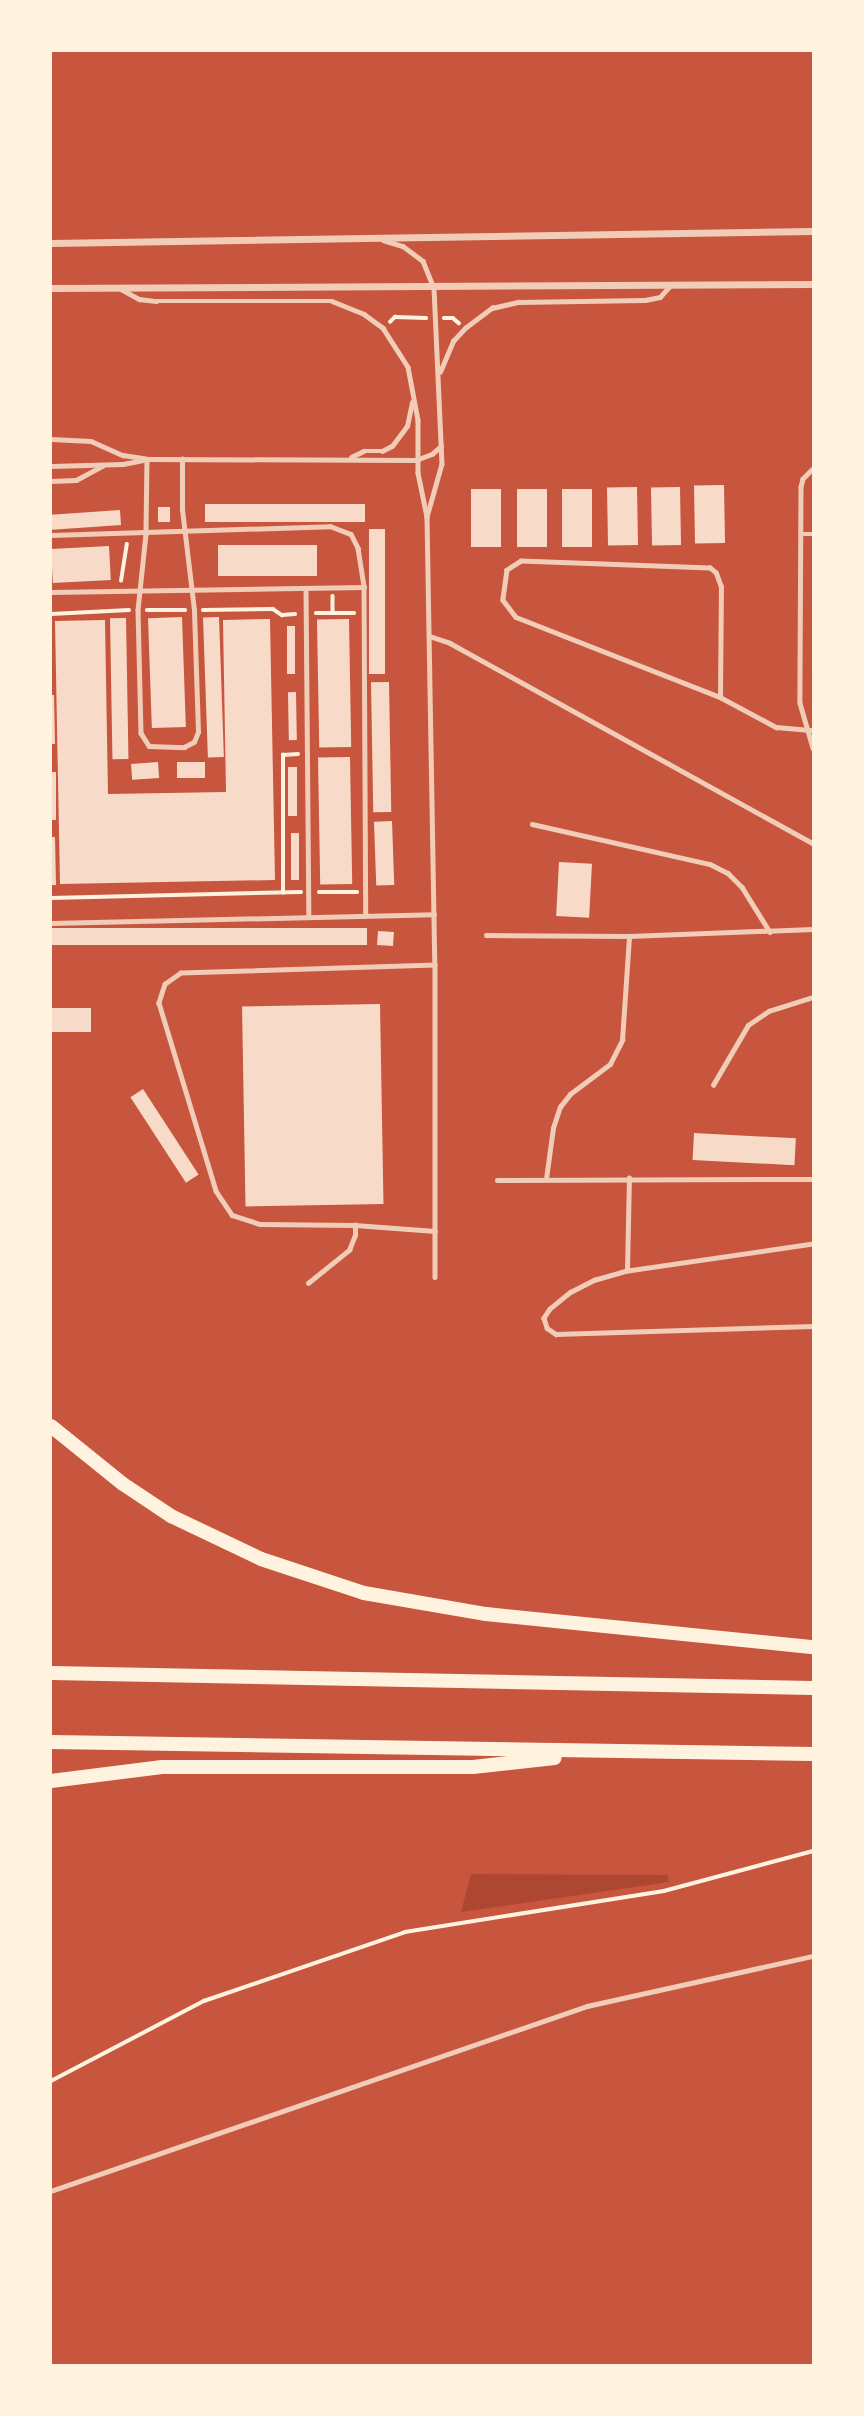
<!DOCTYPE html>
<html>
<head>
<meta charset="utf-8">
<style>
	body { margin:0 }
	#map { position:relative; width:864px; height:2416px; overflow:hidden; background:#c8553d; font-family:"Titillium Web",sans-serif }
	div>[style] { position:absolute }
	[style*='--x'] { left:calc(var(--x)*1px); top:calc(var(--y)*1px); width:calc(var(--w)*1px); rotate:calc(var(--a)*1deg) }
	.green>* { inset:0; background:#ae4732 }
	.building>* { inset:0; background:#f7dbc8; transform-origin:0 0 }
	.path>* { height:3.5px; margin:-1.75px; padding:0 1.75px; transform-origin:1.75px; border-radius:1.75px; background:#fff3e0 }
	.service>* { height:4.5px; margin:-2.25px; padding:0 2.25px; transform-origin:2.25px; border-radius:2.25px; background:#f1ccb7 }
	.minor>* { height:7px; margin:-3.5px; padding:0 3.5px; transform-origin:3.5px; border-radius:3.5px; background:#f1ccb7 }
	.motorway>* { height:14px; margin:-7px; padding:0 7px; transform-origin:7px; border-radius:7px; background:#fff3e0 }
	span { translate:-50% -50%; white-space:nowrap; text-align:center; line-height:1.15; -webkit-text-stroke:7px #fff3e0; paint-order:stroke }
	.frame { position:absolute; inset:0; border:52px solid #fff3e0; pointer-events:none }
</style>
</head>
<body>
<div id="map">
	<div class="green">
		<div style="clip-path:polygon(471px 1874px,667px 1875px,669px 1882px,461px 1912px)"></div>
	</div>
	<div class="building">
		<div style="left:724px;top:485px;width:58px;height:30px;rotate:89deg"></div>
		<div style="left:637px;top:487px;width:58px;height:30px;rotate:89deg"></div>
		<div style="left:680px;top:487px;width:58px;height:29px;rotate:89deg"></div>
		<div style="left:471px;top:489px;width:30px;height:58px"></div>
		<div style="left:517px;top:489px;width:30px;height:58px"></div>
		<div style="left:562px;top:489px;width:30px;height:58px"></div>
		<div style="left:365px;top:504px;width:18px;height:160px;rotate:90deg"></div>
		<div style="left:158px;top:507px;width:12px;height:15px"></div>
		<div style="left:120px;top:510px;width:15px;height:69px;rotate:86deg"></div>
		<div style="left:369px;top:529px;width:16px;height:145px"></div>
		<div style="left:317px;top:545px;width:31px;height:99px;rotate:90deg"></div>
		<div style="left:109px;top:546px;width:34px;height:58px;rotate:87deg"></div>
		<div style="left:182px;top:617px;width:110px;height:34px;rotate:88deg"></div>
		<div style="left:219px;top:617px;width:140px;height:16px;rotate:88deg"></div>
		<div style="left:126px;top:618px;width:141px;height:16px;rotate:89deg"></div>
		<div style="clip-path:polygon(270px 619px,275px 880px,60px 884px,55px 621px,105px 620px,108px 794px,226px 792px,223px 620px)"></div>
		<div style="left:349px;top:619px;width:128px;height:32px;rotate:89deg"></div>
		<div style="left:287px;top:626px;width:8px;height:48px"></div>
		<div style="left:389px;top:682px;width:130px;height:18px;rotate:89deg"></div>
		<div style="left:296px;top:692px;width:48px;height:8px;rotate:89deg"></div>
		<div style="clip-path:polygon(51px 695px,54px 695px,55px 744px,51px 744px)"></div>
		<div style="left:350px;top:757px;width:127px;height:32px;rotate:89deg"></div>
		<div style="left:158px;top:762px;width:16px;height:27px;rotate:86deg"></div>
		<div style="left:177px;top:762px;width:28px;height:16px"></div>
		<div style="left:288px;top:767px;width:9px;height:49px"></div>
		<div style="left:51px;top:772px;width:5px;height:48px"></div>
		<div style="left:392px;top:821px;width:64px;height:18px;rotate:88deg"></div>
		<div style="left:291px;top:833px;width:8px;height:47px"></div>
		<div style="clip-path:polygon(51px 837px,55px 837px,56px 885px,51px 885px)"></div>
		<div style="left:559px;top:862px;width:33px;height:54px;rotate:3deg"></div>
		<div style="left:367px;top:928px;width:17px;height:316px;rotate:90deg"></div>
		<div style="left:378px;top:931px;width:16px;height:14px;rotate:4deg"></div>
		<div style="left:380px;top:1004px;width:200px;height:138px;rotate:89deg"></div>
		<div style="left:52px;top:1008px;width:39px;height:24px"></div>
		<div style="left:143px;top:1089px;width:102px;height:15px;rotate:57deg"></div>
		<div style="left:694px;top:1133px;width:102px;height:27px;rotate:3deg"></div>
	</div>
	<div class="path">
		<div style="--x:444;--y:318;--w:9;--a:0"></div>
		<div style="--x:453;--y:318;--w:8;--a:40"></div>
		<div style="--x:390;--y:322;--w:7;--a:-45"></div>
		<div style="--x:395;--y:317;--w:31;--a:2"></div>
		<div style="--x:121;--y:581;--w:37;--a:-81"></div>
		<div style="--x:333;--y:596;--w:17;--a:90"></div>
		<div style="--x:147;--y:610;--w:38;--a:0"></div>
		<div style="--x:203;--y:610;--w:70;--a:-0.8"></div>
		<div style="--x:273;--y:609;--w:11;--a:34"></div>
		<div style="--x:282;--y:615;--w:13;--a:-4"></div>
		<div style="--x:316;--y:613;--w:38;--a:0"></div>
		<div style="--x:51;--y:614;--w:78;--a:-2.9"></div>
		<div style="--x:319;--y:892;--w:38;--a:0"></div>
		<div style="--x:283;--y:893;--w:138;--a:-90"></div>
		<div style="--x:283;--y:755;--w:15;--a:-4"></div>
		<div style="--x:51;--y:898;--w:250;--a:-1.4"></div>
		<div style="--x:51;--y:2081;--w:173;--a:-27.6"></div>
		<div style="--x:204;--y:2001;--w:213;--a:-18.9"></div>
		<div style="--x:405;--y:1932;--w:262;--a:-9"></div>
		<div style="--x:664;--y:1891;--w:154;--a:-15"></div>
	</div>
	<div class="service">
		<div style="--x:383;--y:240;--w:21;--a:17"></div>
		<div style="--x:403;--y:246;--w:25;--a:37"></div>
		<div style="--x:423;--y:261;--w:29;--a:68"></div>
		<div style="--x:434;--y:288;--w:176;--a:87.4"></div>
		<div style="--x:442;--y:464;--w:55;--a:105.8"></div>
		<div style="--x:121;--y:289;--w:21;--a:29"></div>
		<div style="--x:139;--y:299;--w:17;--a:7"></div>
		<div style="--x:156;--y:301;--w:176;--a:0"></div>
		<div style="--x:332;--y:301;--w:35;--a:22"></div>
		<div style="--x:364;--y:314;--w:24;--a:36"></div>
		<div style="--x:383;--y:328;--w:46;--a:57.3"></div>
		<div style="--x:408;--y:367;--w:54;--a:79.3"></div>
		<div style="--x:418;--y:420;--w:53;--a:90"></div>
		<div style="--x:418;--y:473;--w:45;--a:78.4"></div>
		<div style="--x:427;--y:517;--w:448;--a:89"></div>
		<div style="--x:435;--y:965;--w:312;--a:90"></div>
		<div style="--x:440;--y:372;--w:34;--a:-67"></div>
		<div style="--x:453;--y:341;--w:18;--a:-47"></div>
		<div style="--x:465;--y:328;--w:34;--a:-37"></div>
		<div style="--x:492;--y:308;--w:27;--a:-13"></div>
		<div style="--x:518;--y:302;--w:127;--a:-0.9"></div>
		<div style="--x:645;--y:300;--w:15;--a:-11"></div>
		<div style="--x:660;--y:297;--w:15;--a:-48"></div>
		<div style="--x:51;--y:439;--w:40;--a:2.9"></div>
		<div style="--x:91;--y:441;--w:35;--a:24"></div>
		<div style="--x:123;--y:455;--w:24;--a:9"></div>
		<div style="--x:147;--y:459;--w:269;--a:0.2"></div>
		<div style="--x:416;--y:460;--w:17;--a:-21"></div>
		<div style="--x:432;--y:454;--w:12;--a:-42"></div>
		<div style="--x:351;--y:457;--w:14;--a:-25"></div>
		<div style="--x:364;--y:451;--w:18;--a:0"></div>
		<div style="--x:382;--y:451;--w:11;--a:-27"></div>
		<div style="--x:392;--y:446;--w:25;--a:-53"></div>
		<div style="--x:407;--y:426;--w:24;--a:-78"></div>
		<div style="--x:147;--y:459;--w:75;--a:90.8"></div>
		<div style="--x:146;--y:534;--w:76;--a:96"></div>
		<div style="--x:138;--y:610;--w:123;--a:88.6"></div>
		<div style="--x:141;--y:733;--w:15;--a:58"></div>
		<div style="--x:149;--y:746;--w:35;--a:2"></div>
		<div style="--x:184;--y:747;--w:11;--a:-27"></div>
		<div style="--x:194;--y:742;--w:11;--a:-68"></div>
		<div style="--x:198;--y:732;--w:122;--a:-91.9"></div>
		<div style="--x:194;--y:610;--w:102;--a:-96.8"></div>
		<div style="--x:182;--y:509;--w:50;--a:-90"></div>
		<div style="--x:51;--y:466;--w:72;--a:-1.6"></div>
		<div style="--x:123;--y:464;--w:20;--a:-11"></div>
		<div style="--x:813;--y:469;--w:14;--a:135"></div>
		<div style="--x:803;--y:479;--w:8;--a:104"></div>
		<div style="--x:801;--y:487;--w:216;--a:90.3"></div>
		<div style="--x:800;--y:703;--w:47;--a:73.9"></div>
		<div style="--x:51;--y:481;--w:25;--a:-2"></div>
		<div style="--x:76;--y:480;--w:30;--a:-28"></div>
		<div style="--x:801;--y:534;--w:12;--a:0"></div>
		<div style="--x:51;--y:535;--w:279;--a:-1.8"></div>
		<div style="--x:330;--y:526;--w:22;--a:21"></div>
		<div style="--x:351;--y:534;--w:16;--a:63"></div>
		<div style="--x:358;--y:548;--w:39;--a:81"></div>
		<div style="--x:364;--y:587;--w:329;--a:89.7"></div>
		<div style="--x:306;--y:588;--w:329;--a:89.5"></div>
		<div style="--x:51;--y:592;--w:313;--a:-0.9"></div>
		<div style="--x:429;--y:636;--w:22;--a:18"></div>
		<div style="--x:450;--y:643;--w:414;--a:28.9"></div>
		<div style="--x:720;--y:697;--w:110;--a:-89.5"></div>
		<div style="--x:721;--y:587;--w:15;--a:-110"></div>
		<div style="--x:716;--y:573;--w:8;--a:-140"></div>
		<div style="--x:710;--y:568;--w:189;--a:-177.9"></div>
		<div style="--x:521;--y:561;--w:17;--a:147"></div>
		<div style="--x:507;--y:570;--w:30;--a:98"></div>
		<div style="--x:503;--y:600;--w:21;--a:53"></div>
		<div style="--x:516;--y:617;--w:219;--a:21.4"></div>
		<div style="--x:720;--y:697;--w:64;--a:28.2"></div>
		<div style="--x:776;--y:727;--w:37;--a:5"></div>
		<div style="--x:532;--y:824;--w:182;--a:12.7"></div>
		<div style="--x:710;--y:864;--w:20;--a:27"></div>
		<div style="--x:728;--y:873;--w:20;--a:45"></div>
		<div style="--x:742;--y:887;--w:53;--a:58.1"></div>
		<div style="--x:51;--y:923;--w:383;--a:-1.3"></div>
		<div style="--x:486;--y:935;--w:143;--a:0.4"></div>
		<div style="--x:629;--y:936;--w:184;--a:-2.2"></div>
		<div style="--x:435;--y:965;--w:254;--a:178.2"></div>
		<div style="--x:181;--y:973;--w:19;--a:145"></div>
		<div style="--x:165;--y:984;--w:20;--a:108"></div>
		<div style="--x:159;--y:1003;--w:196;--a:73.1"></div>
		<div style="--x:216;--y:1191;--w:29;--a:56"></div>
		<div style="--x:232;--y:1215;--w:29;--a:18"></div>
		<div style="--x:260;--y:1224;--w:95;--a:0.6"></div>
		<div style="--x:355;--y:1225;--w:80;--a:4.3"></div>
		<div style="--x:713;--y:1085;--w:69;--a:-59.7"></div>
		<div style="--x:748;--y:1025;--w:25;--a:-34"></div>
		<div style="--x:769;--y:1011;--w:46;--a:-17.7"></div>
		<div style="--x:546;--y:1179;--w:51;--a:-82.2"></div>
		<div style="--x:553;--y:1128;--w:22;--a:-72"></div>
		<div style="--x:560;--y:1107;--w:16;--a:-52"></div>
		<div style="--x:570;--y:1094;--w:50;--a:-36.9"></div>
		<div style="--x:610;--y:1064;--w:27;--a:-63"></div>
		<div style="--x:622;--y:1040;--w:104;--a:-86.1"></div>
		<div style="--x:497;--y:1180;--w:316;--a:-0.2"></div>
		<div style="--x:813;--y:1244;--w:188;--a:171.7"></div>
		<div style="--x:627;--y:1271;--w:33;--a:164"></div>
		<div style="--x:595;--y:1280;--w:27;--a:153"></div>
		<div style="--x:571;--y:1292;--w:27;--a:141"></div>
		<div style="--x:550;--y:1309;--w:11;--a:124"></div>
		<div style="--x:544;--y:1318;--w:10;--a:73"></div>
		<div style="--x:547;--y:1328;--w:11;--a:34"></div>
		<div style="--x:556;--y:1334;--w:257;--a:-1.8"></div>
		<div style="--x:627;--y:1271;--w:93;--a:-88.8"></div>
		<div style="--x:308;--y:1283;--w:53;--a:-38.8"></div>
		<div style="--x:349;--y:1250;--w:16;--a:-68"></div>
		<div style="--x:355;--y:1235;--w:10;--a:-90"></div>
		<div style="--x:51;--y:2191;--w:567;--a:-19.04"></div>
		<div style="--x:587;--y:2006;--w:231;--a:-12.5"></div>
	</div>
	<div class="minor">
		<div style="--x:51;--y:243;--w:762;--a:-0.9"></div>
		<div style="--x:51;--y:288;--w:762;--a:-0.3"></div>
	</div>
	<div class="motorway">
		<div style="--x:51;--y:1426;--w:92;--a:38.9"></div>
		<div style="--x:123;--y:1484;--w:58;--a:33.7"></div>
		<div style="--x:171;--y:1516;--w:100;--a:25.5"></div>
		<div style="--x:261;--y:1559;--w:108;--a:18.3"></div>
		<div style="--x:364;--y:1593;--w:124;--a:9.8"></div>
		<div style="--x:486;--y:1614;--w:329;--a:5.8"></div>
		<div style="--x:51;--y:1673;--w:762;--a:1.13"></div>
		<div style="--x:51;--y:1742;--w:762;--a:0.9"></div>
		<div style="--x:51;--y:1781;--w:112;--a:-7.2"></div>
		<div style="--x:162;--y:1767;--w:311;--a:0"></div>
		<div style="--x:473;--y:1767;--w:82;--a:-6.3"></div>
	</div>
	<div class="frame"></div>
</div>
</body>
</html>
